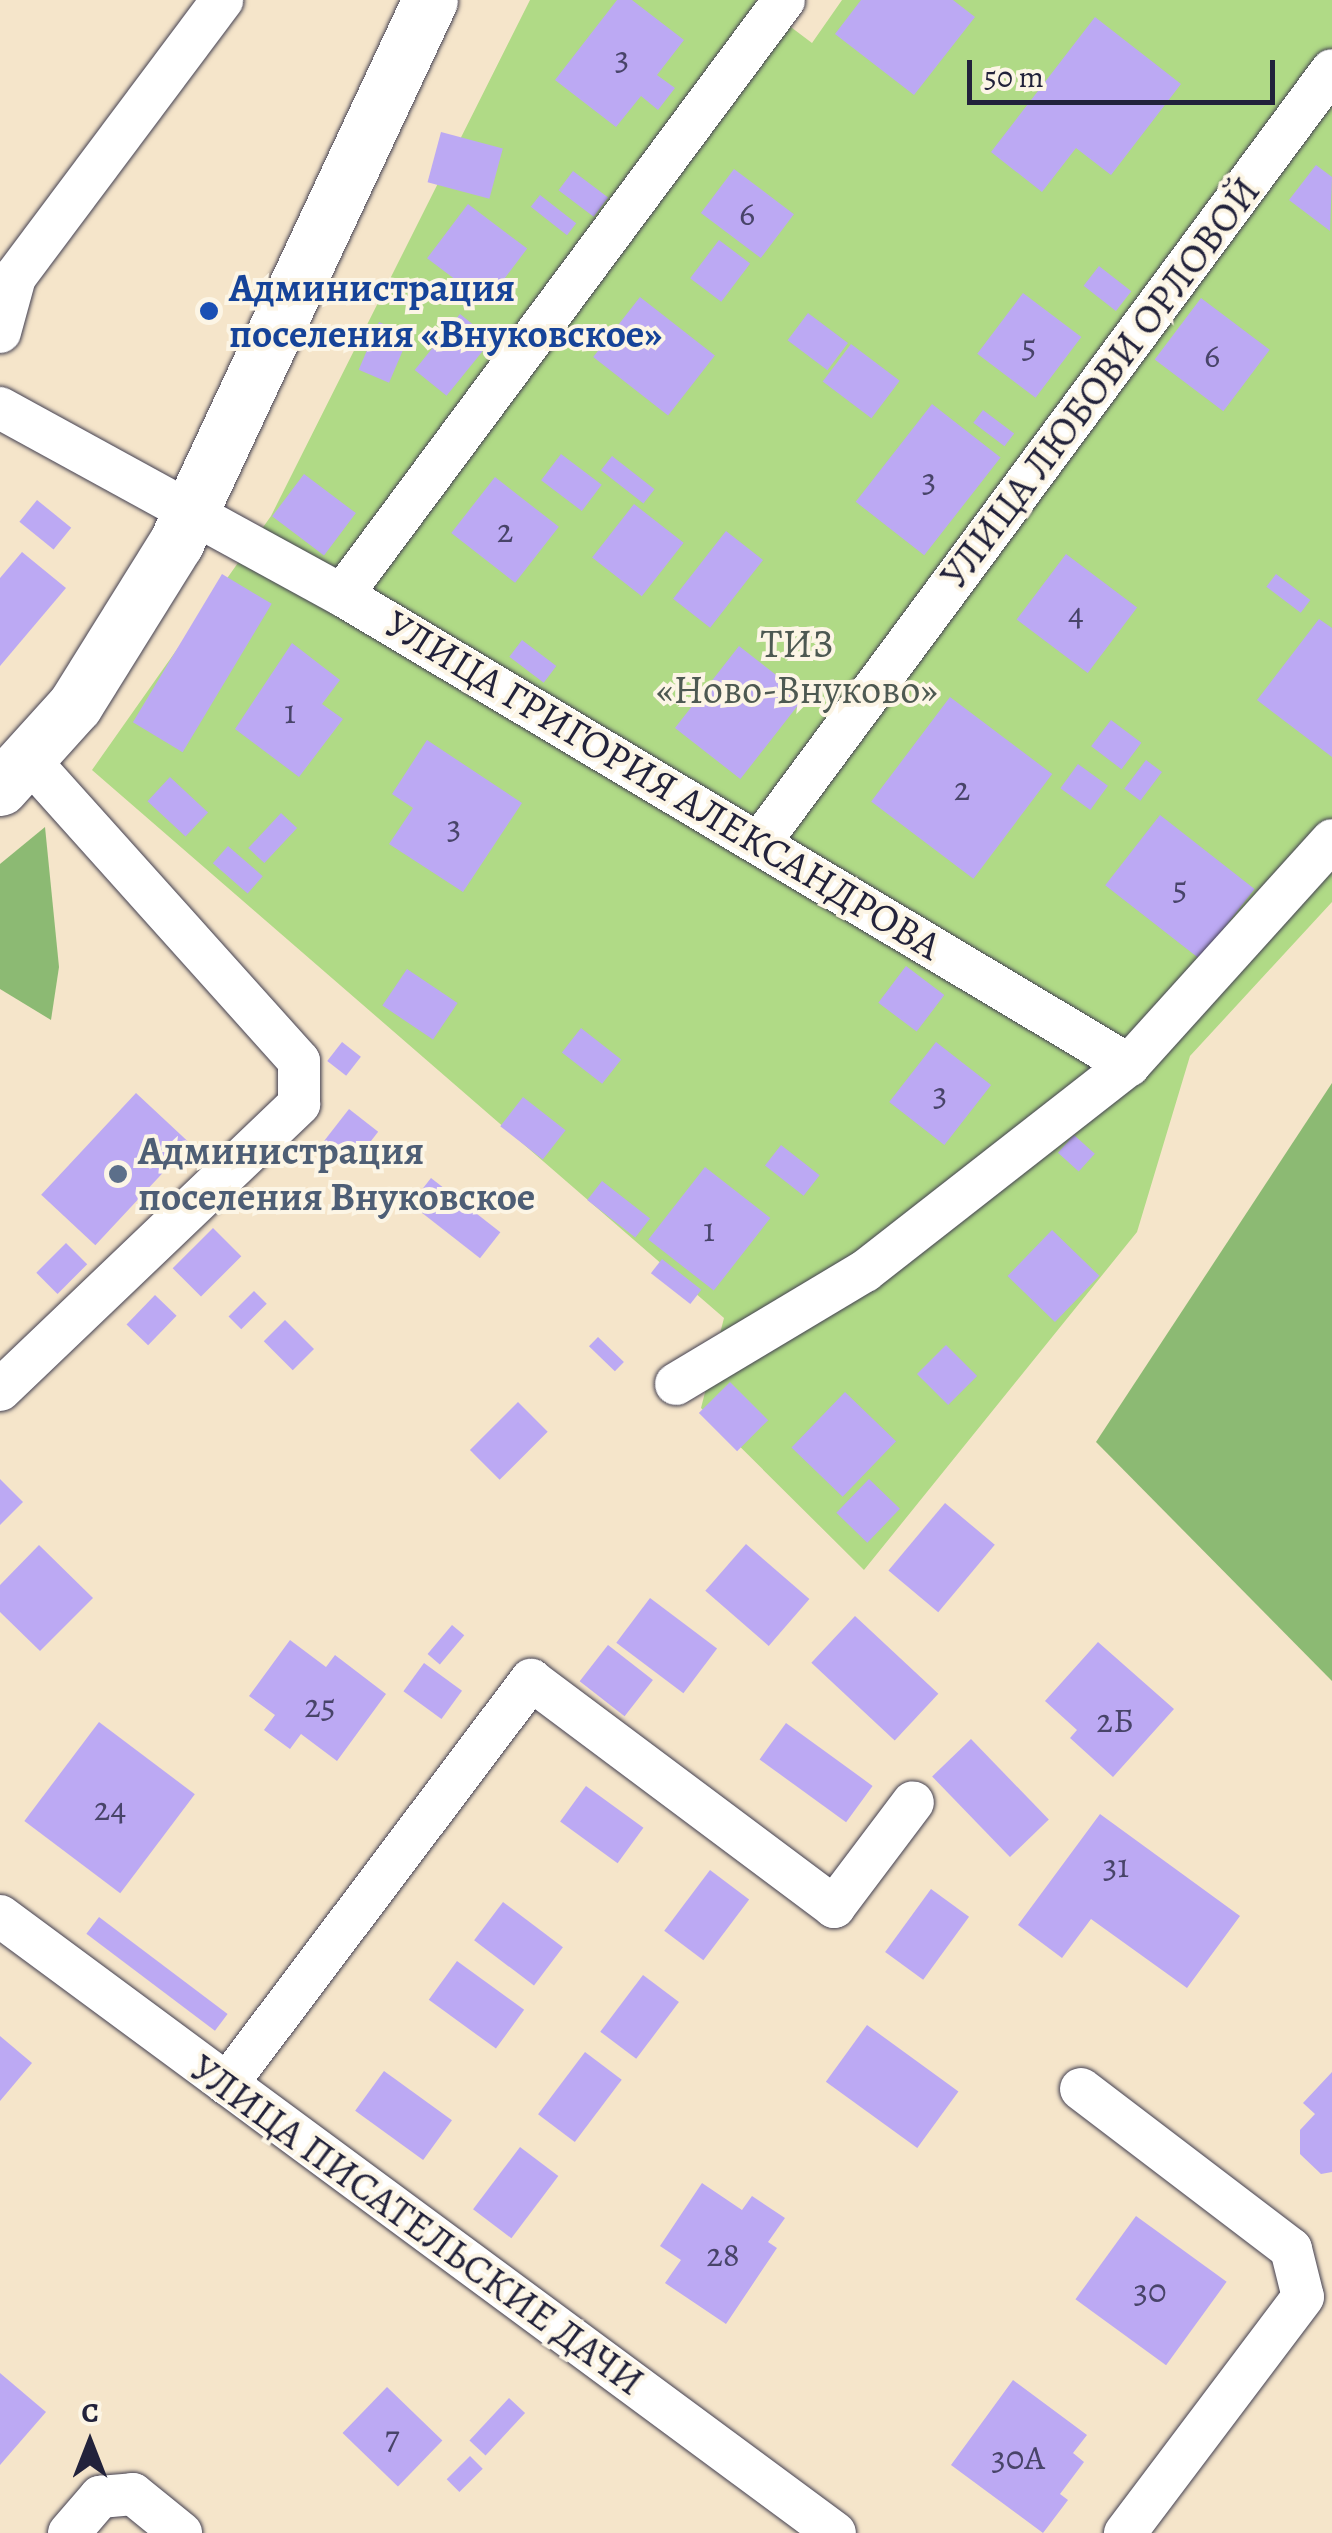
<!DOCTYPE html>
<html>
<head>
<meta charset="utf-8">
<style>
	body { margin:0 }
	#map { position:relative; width:1332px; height:2533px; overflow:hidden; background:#f5e5ca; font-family:Alegreya,serif }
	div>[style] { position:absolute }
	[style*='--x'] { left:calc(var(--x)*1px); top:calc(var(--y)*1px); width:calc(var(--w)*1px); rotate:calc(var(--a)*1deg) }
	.green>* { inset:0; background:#b0da86 }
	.forest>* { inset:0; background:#8cba73 }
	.building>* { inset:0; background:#bca9f3; transform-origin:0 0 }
	.roads { filter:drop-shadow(0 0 2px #423f50) drop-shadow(0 0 2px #423f50) }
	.minor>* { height:42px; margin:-21px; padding:0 21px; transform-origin:21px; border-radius:21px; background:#fff }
	.major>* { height:55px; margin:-27.5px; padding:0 27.5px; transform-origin:27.5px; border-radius:27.5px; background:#fff }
	.dots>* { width:28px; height:28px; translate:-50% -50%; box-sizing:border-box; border:5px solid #fcf5e5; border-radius:50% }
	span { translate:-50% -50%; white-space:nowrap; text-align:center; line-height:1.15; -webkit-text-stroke:8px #fcf5e5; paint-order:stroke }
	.number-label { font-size:35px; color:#484469 }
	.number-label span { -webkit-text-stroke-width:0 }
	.transit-label { font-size:40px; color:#164399; font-weight:700 }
	.left { translate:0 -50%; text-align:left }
	.street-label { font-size:40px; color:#22223b }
	.park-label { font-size:40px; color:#4d5952 }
	.service-label { font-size:40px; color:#4e5e75; font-weight:700 }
	.north { position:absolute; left:40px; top:2393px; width:100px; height:100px; -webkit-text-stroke:8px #fcf5e5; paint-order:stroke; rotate:0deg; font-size:28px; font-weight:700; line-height:40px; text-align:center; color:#22223b }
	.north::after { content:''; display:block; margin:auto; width:35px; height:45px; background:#22223b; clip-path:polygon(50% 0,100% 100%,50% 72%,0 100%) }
	.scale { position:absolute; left:967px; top:60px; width:308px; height:45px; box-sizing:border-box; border:5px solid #22223b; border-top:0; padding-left:12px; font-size:30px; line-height:35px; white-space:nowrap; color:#22223b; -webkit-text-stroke:8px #fcf5e5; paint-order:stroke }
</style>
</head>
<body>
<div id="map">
	<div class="green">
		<div style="clip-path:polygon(530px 0,755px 0,812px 43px,842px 0,1332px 0,1332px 902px,1190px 1056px,1137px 1232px,864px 1570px,701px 1408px,724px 1318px,92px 770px,271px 516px)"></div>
	</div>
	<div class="forest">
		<div style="clip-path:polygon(45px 827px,59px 967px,51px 1020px,0 989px,0 864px)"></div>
		<div style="clip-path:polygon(1332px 1083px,1332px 1681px,1096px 1442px)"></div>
	</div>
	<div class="building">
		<div style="clip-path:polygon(617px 0,632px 0,684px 40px,657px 75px,675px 88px,658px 110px,641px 96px,616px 127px,555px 80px)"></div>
		<div style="clip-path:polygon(861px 0,953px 0,975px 17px,914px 95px,835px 34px)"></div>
		<div style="clip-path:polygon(1095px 17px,1181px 84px,1111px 175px,1076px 148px,1042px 192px,991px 152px)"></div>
		<div style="left:441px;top:132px;width:64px;height:52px;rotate:15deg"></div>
		<div style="clip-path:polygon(1316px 165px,1332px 177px,1330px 231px,1289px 200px)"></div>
		<div style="left:734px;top:169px;width:75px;height:55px;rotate:37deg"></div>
		<div style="left:573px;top:171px;width:44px;height:24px;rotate:37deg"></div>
		<div style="left:540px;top:195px;width:46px;height:15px;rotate:38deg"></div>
		<div style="left:468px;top:204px;width:74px;height:68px;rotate:37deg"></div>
		<div style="left:719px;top:240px;width:39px;height:48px;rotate:37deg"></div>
		<div style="left:1099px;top:266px;width:41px;height:25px;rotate:38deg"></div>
		<div style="left:1023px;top:293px;width:73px;height:76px;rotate:37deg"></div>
		<div style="left:640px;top:297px;width:95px;height:76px;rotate:38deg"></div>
		<div style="left:1201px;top:298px;width:86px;height:77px;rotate:37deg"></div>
		<div style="left:808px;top:313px;width:50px;height:34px;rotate:37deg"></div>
		<div style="left:460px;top:314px;width:41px;height:72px;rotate:39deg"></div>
		<div style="left:379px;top:322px;width:33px;height:52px;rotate:23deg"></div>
		<div style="left:851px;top:344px;width:61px;height:47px;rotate:37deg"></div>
		<div style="left:932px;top:404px;width:87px;height:124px;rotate:38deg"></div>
		<div style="left:983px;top:410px;width:39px;height:16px;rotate:37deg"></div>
		<div style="left:561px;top:454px;width:51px;height:33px;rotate:37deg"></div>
		<div style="left:612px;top:456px;width:54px;height:18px;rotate:38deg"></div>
		<div style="left:304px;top:474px;width:65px;height:53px;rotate:37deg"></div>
		<div style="left:495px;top:477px;width:81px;height:71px;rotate:38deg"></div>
		<div style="left:37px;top:500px;width:44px;height:28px;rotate:39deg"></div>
		<div style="left:634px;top:504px;width:63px;height:68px;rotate:38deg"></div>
		<div style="left:726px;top:531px;width:47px;height:86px;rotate:38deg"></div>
		<div style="clip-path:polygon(22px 552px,66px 588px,0 666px,0 578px)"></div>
		<div style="left:1066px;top:554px;width:89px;height:82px;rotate:37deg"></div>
		<div style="left:222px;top:574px;width:58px;height:173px;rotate:31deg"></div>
		<div style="left:1276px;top:574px;width:43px;height:16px;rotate:37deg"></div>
		<div style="clip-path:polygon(1319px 619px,1332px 628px,1332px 757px,1257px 700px)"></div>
		<div style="left:522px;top:640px;width:43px;height:21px;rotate:37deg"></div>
		<div style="clip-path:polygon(292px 643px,340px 680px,322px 704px,343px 719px,299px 777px,235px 729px)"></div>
		<div style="left:739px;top:646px;width:83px;height:104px;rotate:38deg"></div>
		<div style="left:950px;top:697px;width:128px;height:131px;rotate:37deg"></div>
		<div style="left:1111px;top:720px;width:38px;height:33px;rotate:37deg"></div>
		<div style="clip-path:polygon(427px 740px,522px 803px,463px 892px,389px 844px,413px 808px,392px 794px)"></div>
		<div style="left:1146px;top:760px;width:20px;height:36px;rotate:37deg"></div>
		<div style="left:1078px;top:764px;width:37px;height:30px;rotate:36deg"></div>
		<div style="left:170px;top:777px;width:52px;height:33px;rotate:43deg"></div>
		<div style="left:281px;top:813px;width:22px;height:48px;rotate:43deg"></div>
		<div style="left:1160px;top:815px;width:120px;height:89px;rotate:38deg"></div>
		<div style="left:228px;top:846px;width:46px;height:23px;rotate:41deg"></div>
		<div style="left:906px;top:966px;width:48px;height:46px;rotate:37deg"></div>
		<div style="left:407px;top:969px;width:61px;height:44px;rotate:34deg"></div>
		<div style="left:581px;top:1028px;width:51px;height:31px;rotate:38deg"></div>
		<div style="left:342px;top:1042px;width:24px;height:24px;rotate:38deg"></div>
		<div style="left:936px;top:1042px;width:70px;height:76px;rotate:38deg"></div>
		<div style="left:136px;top:1093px;width:74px;height:139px;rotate:43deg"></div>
		<div style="left:523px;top:1097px;width:54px;height:37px;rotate:38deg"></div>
		<div style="left:349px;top:1109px;width:37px;height:43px;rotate:38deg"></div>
		<div style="left:1074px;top:1135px;width:28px;height:24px;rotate:42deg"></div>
		<div style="left:781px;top:1145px;width:49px;height:26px;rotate:38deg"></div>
		<div style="left:705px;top:1167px;width:83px;height:92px;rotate:38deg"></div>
		<div style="left:431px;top:1178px;width:88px;height:33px;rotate:38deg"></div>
		<div style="left:602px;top:1181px;width:61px;height:24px;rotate:38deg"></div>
		<div style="left:213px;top:1228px;width:40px;height:57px;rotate:45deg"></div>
		<div style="left:1052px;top:1230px;width:66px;height:64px;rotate:44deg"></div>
		<div style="left:66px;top:1243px;width:30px;height:42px;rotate:45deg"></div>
		<div style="left:662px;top:1259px;width:50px;height:18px;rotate:38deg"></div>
		<div style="left:254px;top:1291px;width:18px;height:36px;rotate:45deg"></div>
		<div style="left:155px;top:1295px;width:30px;height:41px;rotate:44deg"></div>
		<div style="left:285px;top:1320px;width:41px;height:30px;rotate:45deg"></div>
		<div style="left:598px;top:1337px;width:36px;height:13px;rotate:44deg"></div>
		<div style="left:946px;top:1345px;width:44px;height:41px;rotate:45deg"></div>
		<div style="left:730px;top:1382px;width:54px;height:44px;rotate:45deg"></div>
		<div style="left:845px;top:1392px;width:71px;height:77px;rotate:44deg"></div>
		<div style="left:518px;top:1402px;width:42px;height:68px;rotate:45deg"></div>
		<div style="clip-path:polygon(0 1479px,23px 1502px,0 1525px)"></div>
		<div style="left:869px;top:1479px;width:43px;height:47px;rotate:44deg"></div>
		<div style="left:945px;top:1503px;width:65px;height:88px;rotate:40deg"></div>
		<div style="left:746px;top:1544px;width:84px;height:62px;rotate:41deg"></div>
		<div style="clip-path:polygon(39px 1545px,93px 1598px,40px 1651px,0 1612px,0 1585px)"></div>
		<div style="left:650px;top:1598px;width:84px;height:56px;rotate:37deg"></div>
		<div style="left:855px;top:1616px;width:114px;height:64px;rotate:43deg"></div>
		<div style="left:452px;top:1625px;width:16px;height:38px;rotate:40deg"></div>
		<div style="clip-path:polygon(290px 1640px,326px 1667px,335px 1655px,386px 1694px,337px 1761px,301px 1734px,290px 1749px,264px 1730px,275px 1715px,249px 1696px)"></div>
		<div style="clip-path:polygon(1098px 1642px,1174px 1709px,1113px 1777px,1070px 1738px,1077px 1730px,1045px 1701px)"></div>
		<div style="left:608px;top:1645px;width:57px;height:46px;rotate:38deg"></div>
		<div style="left:424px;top:1663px;width:47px;height:35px;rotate:36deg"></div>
		<div style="left:99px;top:1722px;width:120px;height:124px;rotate:37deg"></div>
		<div style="left:786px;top:1723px;width:107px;height:45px;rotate:36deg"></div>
		<div style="left:971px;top:1739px;width:112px;height:54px;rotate:46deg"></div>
		<div style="left:586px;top:1786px;width:71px;height:44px;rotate:36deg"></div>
		<div style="clip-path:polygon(1100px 1814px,1240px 1916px,1187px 1988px,1091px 1919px,1062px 1958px,1018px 1925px)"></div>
		<div style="left:710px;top:1870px;width:49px;height:76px;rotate:37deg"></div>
		<div style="left:931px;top:1889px;width:47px;height:78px;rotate:36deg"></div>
		<div style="left:503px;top:1902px;width:75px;height:48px;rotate:37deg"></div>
		<div style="left:99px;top:1917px;width:161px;height:21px;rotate:37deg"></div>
		<div style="left:457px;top:1961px;width:83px;height:48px;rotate:36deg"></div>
		<div style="left:643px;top:1975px;width:45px;height:71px;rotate:37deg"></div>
		<div style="left:867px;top:2025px;width:113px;height:70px;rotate:36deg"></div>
		<div style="clip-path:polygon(0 2036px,32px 2063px,0 2101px)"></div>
		<div style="left:585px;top:2052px;width:46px;height:78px;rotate:37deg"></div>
		<div style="left:384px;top:2071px;width:84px;height:49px;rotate:36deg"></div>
		<div style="clip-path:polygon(1332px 2072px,1332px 2172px,1321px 2174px,1300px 2154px,1300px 2130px,1315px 2114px,1303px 2103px)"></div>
		<div style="left:520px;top:2147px;width:48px;height:78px;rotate:37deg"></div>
		<div style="clip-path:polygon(702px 2183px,742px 2210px,752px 2196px,785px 2218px,768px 2242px,777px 2248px,726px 2324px,665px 2283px,681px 2260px,660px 2246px)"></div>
		<div style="left:1136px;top:2216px;width:112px;height:103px;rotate:36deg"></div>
		<div style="clip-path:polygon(0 2373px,46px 2412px,0 2465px)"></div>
		<div style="clip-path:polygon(1013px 2380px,1087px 2435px,1073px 2453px,1084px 2462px,1060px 2494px,1068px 2500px,1043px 2533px,951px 2465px)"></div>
		<div style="left:387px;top:2387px;width:77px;height:64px;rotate:44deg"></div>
		<div style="left:509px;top:2398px;width:22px;height:58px;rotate:43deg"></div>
		<div style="left:470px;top:2456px;width:18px;height:33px;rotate:45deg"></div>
	</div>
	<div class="roads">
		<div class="minor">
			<div style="--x:0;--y:332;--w:57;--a:-74.7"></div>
			<div style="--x:15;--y:277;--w:346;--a:-53.2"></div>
			<div style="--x:0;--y:408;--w:390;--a:28.7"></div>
			<div style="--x:342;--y:595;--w:917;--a:30.85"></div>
			<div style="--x:342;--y:595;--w:741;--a:-53.39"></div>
			<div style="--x:761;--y:841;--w:959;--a:-53.48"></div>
			<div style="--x:676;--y:1384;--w:220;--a:-30.9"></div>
			<div style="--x:865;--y:1271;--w:335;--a:-38"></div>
			<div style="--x:1129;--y:1065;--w:303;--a:-47.9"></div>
			<div style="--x:0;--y:1390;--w:414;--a:-43.7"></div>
			<div style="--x:299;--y:1104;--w:43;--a:-90"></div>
			<div style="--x:299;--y:1061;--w:404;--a:-131.9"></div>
			<div style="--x:0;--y:1916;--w:1038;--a:36.46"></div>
			<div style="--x:227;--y:2084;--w:506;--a:-53.04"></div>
			<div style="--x:531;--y:1680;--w:379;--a:36.8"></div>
			<div style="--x:834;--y:1907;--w:131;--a:-53"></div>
			<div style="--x:1081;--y:2089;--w:264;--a:37.3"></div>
			<div style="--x:1291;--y:2249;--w:49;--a:76"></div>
			<div style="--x:1303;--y:2297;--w:296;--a:127"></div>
			<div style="--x:69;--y:2533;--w:48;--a:-49.3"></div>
			<div style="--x:100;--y:2497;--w:33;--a:-5"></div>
			<div style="--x:133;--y:2494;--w:62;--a:39.1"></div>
		</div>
		<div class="major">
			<div style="--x:0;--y:788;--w:112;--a:-47.9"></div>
			<div style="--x:75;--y:705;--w:191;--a:-58.1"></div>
			<div style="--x:176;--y:543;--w:599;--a:-64.93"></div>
		</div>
	</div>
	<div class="dots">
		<div style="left:209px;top:311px;background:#1a4fb4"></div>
		<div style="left:118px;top:1174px;background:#5c6f8a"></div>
	</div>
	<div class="number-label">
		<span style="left:622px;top:57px">3</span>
		<span style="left:747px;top:213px">6</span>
		<span style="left:1029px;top:345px">5</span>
		<span style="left:1212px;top:355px">6</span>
		<span style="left:929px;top:479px">3</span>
		<span style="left:505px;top:530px">2</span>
		<span style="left:1076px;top:613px">4</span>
		<span style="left:290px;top:711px">1</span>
		<span style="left:962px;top:788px">2</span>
		<span style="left:454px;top:826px">3</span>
		<span style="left:1180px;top:887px">5</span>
		<span style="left:940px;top:1093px">3</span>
		<span style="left:709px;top:1229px">1</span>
		<span style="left:320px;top:1705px">25</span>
		<span style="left:1115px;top:1720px">2Б</span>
		<span style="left:110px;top:1808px">24</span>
		<span style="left:1116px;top:1865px">31</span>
		<span style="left:723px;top:2254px">28</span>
		<span style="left:1150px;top:2290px">30</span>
		<span style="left:392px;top:2437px">7</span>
		<span style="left:1018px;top:2457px">30А</span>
	</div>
	<div class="transit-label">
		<span class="left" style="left:229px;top:311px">Администрация<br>поселения «Внуковское»</span>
	</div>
	<div class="street-label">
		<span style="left:1100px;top:383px;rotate:-53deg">УЛИЦА ЛЮБОВИ ОРЛОВОЙ</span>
		<span style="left:663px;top:785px;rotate:31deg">УЛИЦА ГРИГОРИЯ АЛЕКСАНДРОВА</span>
		<span style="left:417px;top:2225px;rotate:36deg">УЛИЦА ПИСАТЕЛЬСКИЕ ДАЧИ</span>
	</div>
	<div class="park-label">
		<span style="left:797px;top:667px">ТИЗ<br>«Ново-Внуково»</span>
	</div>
	<div class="service-label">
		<span class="left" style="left:138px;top:1174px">Администрация<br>поселения Внуковское</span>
	</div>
	<div class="north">С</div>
	<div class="scale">50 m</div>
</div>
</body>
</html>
